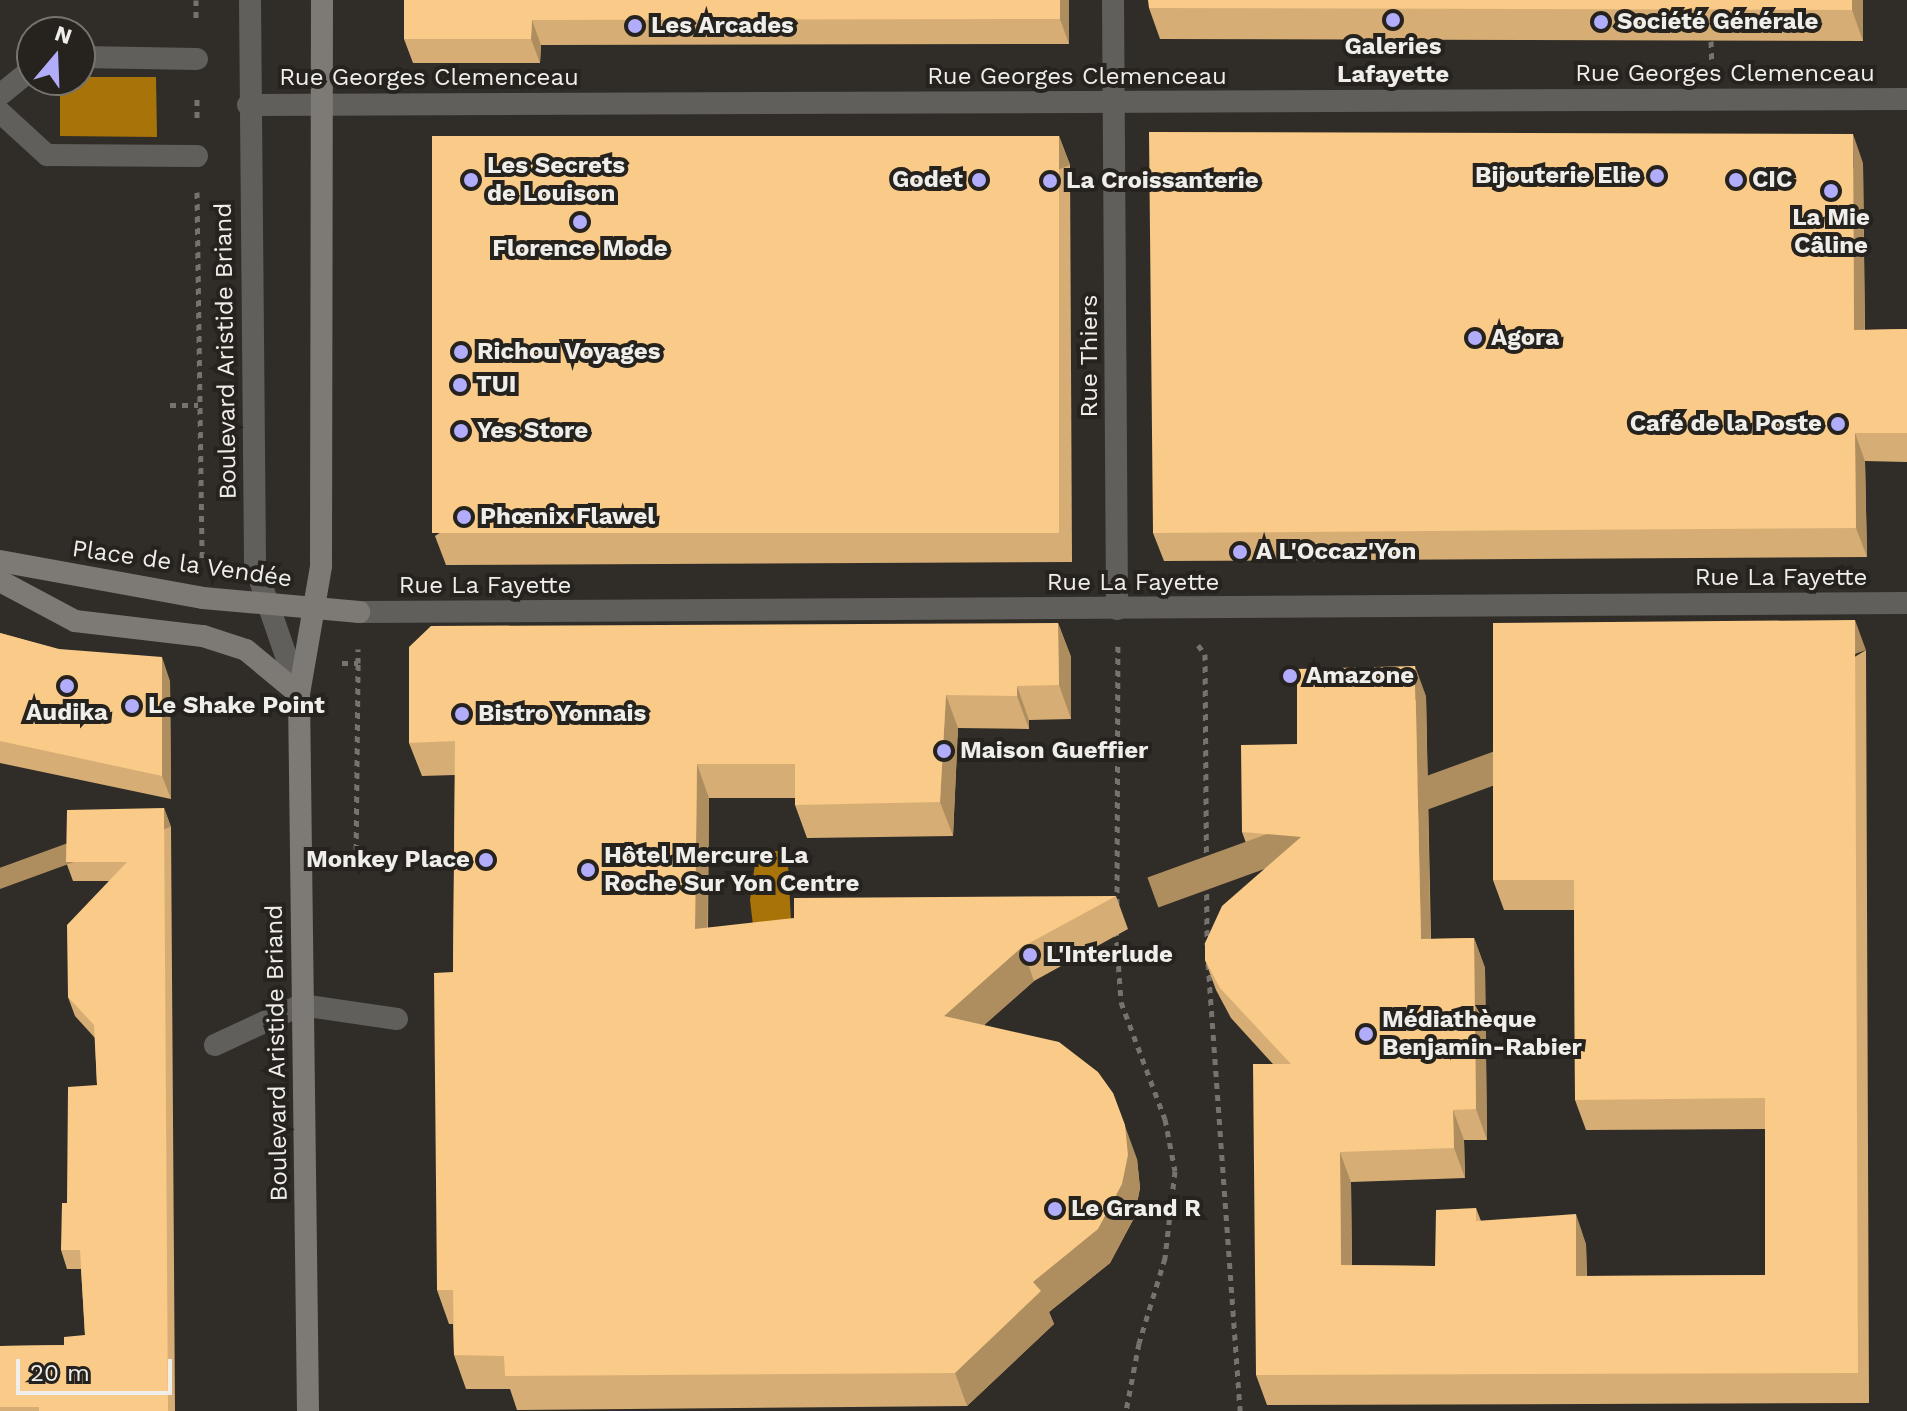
<!DOCTYPE html>
<html>
<head>
<meta charset="utf-8">
<style>
	body { margin:0 }
	#map { position:relative; width:1907px; height:1411px; overflow:hidden; background:#302d28; font-family:"Work Sans",sans-serif }
	div>[style] { position:absolute }
	[style*='--x'] { left:calc(var(--x)*1px); top:calc(var(--y)*1px); width:calc(var(--w)*1px); rotate:calc(var(--a)*1deg) }
	.water>* { inset:0; background:#a87308 }
	.path>* { height:5px; margin-top:-2.5px; transform-origin:0; background:repeating-linear-gradient(90deg,#76736f 0 6px,transparent 0 12px) }
	.service>* { height:22px; margin:-11px; padding:0 11px; transform-origin:11px; border-radius:11px; background:#605f5c }
	.pedestrian>* { height:22px; margin:-11px; padding:0 11px; transform-origin:11px; border-radius:11px; background:#605f5c }
	.minor>* { height:22px; margin:-11px; padding:0 11px; transform-origin:11px; border-radius:11px; background:#605f5c }
	.tertiary>* { height:22px; margin:-11px; padding:0 11px; transform-origin:11px; border-radius:11px; background:#605f5c }
	.secondary>* { height:22px; margin:-11px; padding:0 11px; transform-origin:11px; border-radius:11px; background:#7d7a76 }
	.wall>* { inset:0; background:#d6ae75 }
	.shaded-wall>* { inset:0; background:#ae8d5f; transform-origin:0 0 }
	.building>* { inset:0; background:#f9ca88; transform-origin:0 0 }
	.dots>* { width:22px; height:22px; translate:-50% -50%; box-sizing:border-box; border:4px solid #26231e; border-radius:50% }
	span { translate:-50% -50%; white-space:nowrap; text-align:center; line-height:1.15; -webkit-text-stroke:8px #26231e; paint-order:stroke }
	.poi-label { font-size:24px; color:#f0eeeb; font-weight:700 }
	.left { translate:0 -50%; text-align:left }
	.right { translate:-100% -50%; text-align:right }
	.street-label { font-size:24px; color:#f0eeeb }
	.north { position:absolute; left:16px; top:16px; width:80px; height:80px; box-sizing:border-box; background:#26231e; border:2px solid #777470; border-radius:50%; rotate:19deg; font-size:22px; font-weight:700; line-height:32px; text-align:center; color:#f0eeeb }
	.north::after { content:''; display:block; margin:auto; width:28px; height:36px; background:#b1adfa; clip-path:polygon(50% 0,100% 100%,50% 72%,0 100%) }
	.scale { position:absolute; left:16px; top:1359px; width:156px; height:36px; box-sizing:border-box; border:4px solid #f0eeeb; border-top:0; padding-left:10px; font-size:24px; line-height:28px; white-space:nowrap; color:#f0eeeb; -webkit-text-stroke:6px #26231e; paint-order:stroke }
</style>
</head>
<body>
<div id="map">
	<div class="water">
		<div style="clip-path:polygon(80px 77px,156px 77px,157px 137px,60px 136px,60px 80px)"></div>
		<div style="clip-path:polygon(766px 851px,778px 851px,788px 865px,791px 921px,754px 934px,750px 900px,755px 864px)"></div>
	</div>
	<div class="path">
		<div style="--x:196;--y:0;--w:22;--a:90"></div>
		<div style="--x:1711;--y:41;--w:23;--a:88"></div>
		<div style="--x:197;--y:118;--w:22;--a:-90"></div>
		<div style="--x:197;--y:192;--w:366;--a:89.2"></div>
		<div style="--x:170;--y:405;--w:28;--a:0"></div>
		<div style="--x:1198;--y:645;--w:11;--a:52"></div>
		<div style="--x:1205;--y:654;--w:291;--a:89.6"></div>
		<div style="--x:342;--y:663;--w:16;--a:0"></div>
		<div style="--x:358;--y:663;--w:14;--a:-90"></div>
		<div style="--x:356;--y:862;--w:199;--a:-89.4"></div>
		<div style="--x:1117;--y:904;--w:258;--a:-89.8"></div>
		<div style="--x:1116;--y:930;--w:72;--a:86"></div>
		<div style="--x:1121;--y:1002;--w:125;--a:69.4"></div>
		<div style="--x:1165;--y:1119;--w:53;--a:79.1"></div>
		<div style="--x:1175;--y:1171;--w:88;--a:96.6"></div>
		<div style="--x:1165;--y:1258;--w:89;--a:107"></div>
		<div style="--x:1139;--y:1343;--w:69;--a:100.8"></div>
		<div style="--x:1208;--y:963;--w:449;--a:85.9"></div>
	</div>
	<div class="service">
		<div style="--x:250;--y:0;--w:566;--a:89.49"></div>
		<div style="--x:255;--y:566;--w:135;--a:71"></div>
		<div style="--x:215;--y:1045;--w:95;--a:-24.9"></div>
		<div style="--x:301;--y:1005;--w:97;--a:8.3"></div>
	</div>
	<div class="pedestrian">
		<div style="--x:80;--y:57;--w:117;--a:1"></div>
		<div style="--x:0;--y:95;--w:41;--a:-39.1"></div>
		<div style="--x:0;--y:112;--w:64;--a:42.5"></div>
		<div style="--x:47;--y:155;--w:150;--a:0.4"></div>
	</div>
	<div class="minor">
		<div style="--x:1113;--y:0;--w:609;--a:89.62"></div>
		<div style="--x:248;--y:105;--w:1659;--a:-0.21"></div>
	</div>
	<div class="tertiary">
		<div style="--x:359;--y:612;--w:1548;--a:-0.33"></div>
	</div>
	<div class="secondary">
		<div style="--x:0;--y:561;--w:206;--a:10.3"></div>
		<div style="--x:203;--y:598;--w:157;--a:5.1"></div>
		<div style="--x:0;--y:581;--w:85;--a:28.1"></div>
		<div style="--x:75;--y:621;--w:129;--a:6.7"></div>
		<div style="--x:203;--y:636;--w:45;--a:18"></div>
		<div style="--x:246;--y:650;--w:69;--a:39.7"></div>
		<div style="--x:308;--y:1411;--w:717;--a:-90.72"></div>
		<div style="--x:299;--y:694;--w:130;--a:-80.2"></div>
		<div style="--x:321;--y:566;--w:566;--a:-89.9"></div>
	</div>
	<div class="wall">
		<div style="clip-path:polygon(404px 0,1069px 0,1069px 44px,541px 45px,540px 63px,413px 63px,404px 39px)"></div>
		<div style="clip-path:polygon(1863px 0,1863px 41px,1160px 39px,1149px 8px)"></div>
		<div style="clip-path:polygon(1059px 136px,1070px 165px,1072px 562px,446px 565px,435px 536px)"></div>
		<div style="clip-path:polygon(1863px 163px,1865px 330px,1907px 329px,1907px 462px,1865px 461px,1867px 557px,1164px 561px,1153px 533px)"></div>
		<div style="clip-path:polygon(1058px 623px,1071px 657px,1071px 719px,1029px 720px,1029px 729px,958px 728px,953px 836px,807px 838px,795px 805px,795px 798px,709px 798px,708px 928px,1116px 896px,1128px 929px,1034px 981px,984px 1025px,1137px 1159px,1140px 1188px,1134px 1218px,1110px 1263px,1049px 1312px,1054px 1324px,967px 1406px,517px 1410px,510px 1389px,466px 1389px,454px 1355px,453px 1324px,449px 1324px,437px 1290px,453px 972px,455px 775px,422px 776px,409px 743px)"></div>
		<div style="clip-path:polygon(0 633px,170px 681px,171px 799px,0 763px)"></div>
		<div style="clip-path:polygon(1866px 650px,1869px 1403px,1267px 1405px,1256px 1375px,1273px 1064px,1231px 1018px,1216px 990px,1205px 960px,1271px 864px,1253px 862px,1242px 832px,1297px 744px,1426px 696px,1431px 939px,1474px 938px,1485px 968px,1487px 1140px,1464px 1140px,1465px 1178px,1351px 1182px,1352px 1265px,1435px 1266px,1476px 1208px,1481px 1221px,1586px 1244px,1587px 1276px,1765px 1275px,1765px 1129px,1586px 1130px,1575px 1100px,1574px 910px,1504px 910px,1493px 880px)"></div>
		<div style="clip-path:polygon(164px 808px,171px 827px,175px 1411px,0 1411px,0 1346px,64px 1345px,85px 1335px,81px 1269px,67px 1269px,61px 1250px,67px 1203px,97px 1085px,95px 1038px,75px 1016px,68px 997px,109px 881px,73px 881px,66px 862px)"></div>
	</div>
	<div class="shaded-wall">
		<div style="clip-path:polygon(1060px 0,1069px 0,1069px 44px,1060px 19px)"></div>
		<div style="clip-path:polygon(1852px 0,1863px 0,1863px 41px,1852px 10px)"></div>
		<div style="clip-path:polygon(532px 20px,541px 45px,540px 63px,531px 39px)"></div>
		<div style="clip-path:polygon(1853px 134px,1863px 163px,1865px 358px,1854px 330px)"></div>
		<div style="left:1059px;top:136px;width:31px;height:397px;rotate:69deg"></div>
		<div style="clip-path:polygon(1855px 433px,1865px 461px,1867px 557px,1856px 528px)"></div>
		<div style="left:1855px;top:620px;width:32px;height:753px;rotate:70deg"></div>
		<div style="clip-path:polygon(1058px 623px,1071px 657px,1071px 719px,1059px 685px)"></div>
		<div style="clip-path:polygon(162px 657px,170px 681px,171px 799px,162px 776px)"></div>
		<div style="clip-path:polygon(1415px 666px,1426px 696px,1431px 969px,1421px 939px)"></div>
		<div style="clip-path:polygon(1017px 686px,1029px 720px,1029px 729px,1017px 696px)"></div>
		<div style="clip-path:polygon(946px 695px,958px 728px,953px 836px,940px 802px)"></div>
		<div style="clip-path:polygon(697px 764px,709px 798px,707px 963px,695px 929px)"></div>
		<div style="left:164px;top:808px;width:20px;height:603px;rotate:70deg"></div>
		<div style="clip-path:polygon(1474px 938px,1485px 968px,1487px 1140px,1476px 1109px)"></div>
		<div style="clip-path:polygon(1022px 947px,1034px 981px,956px 1050px,944px 1016px)"></div>
		<div style="clip-path:polygon(1113px 1093px,1137px 1159px,1140px 1188px,1134px 1218px,1110px 1263px,1049px 1312px,1054px 1324px,967px 1406px,955px 1373px,1033px 1282px)"></div>
		<div style="clip-path:polygon(1453px 1110px,1464px 1140px,1465px 1178px,1454px 1148px)"></div>
		<div style="clip-path:polygon(1340px 1152px,1351px 1182px,1352px 1295px,1341px 1265px)"></div>
		<div style="clip-path:polygon(1576px 1214px,1586px 1244px,1587px 1306px,1576px 1276px)"></div>
	</div>
	<div class="building">
		<div style="clip-path:polygon(404px 0,1060px 0,1060px 19px,532px 20px,531px 39px,404px 39px)"></div>
		<div style="clip-path:polygon(1148px 0,1852px 0,1852px 10px,1149px 8px)"></div>
		<div style="clip-path:polygon(1149px 132px,1853px 134px,1854px 330px,1907px 329px,1907px 433px,1855px 433px,1856px 528px,1153px 533px)"></div>
		<div style="left:1059px;top:136px;width:397px;height:627px;rotate:90deg"></div>
		<div style="clip-path:polygon(1855px 620px,1858px 1373px,1256px 1375px,1253px 1064px,1291px 1064px,1220px 988px,1205px 960px,1205px 943px,1222px 906px,1301px 837px,1242px 832px,1241px 745px,1297px 744px,1297px 669px,1415px 666px,1421px 939px,1474px 938px,1476px 1109px,1453px 1110px,1454px 1148px,1340px 1152px,1341px 1265px,1435px 1266px,1436px 1210px,1476px 1208px,1476px 1221px,1576px 1214px,1576px 1276px,1765px 1275px,1765px 1098px,1575px 1100px,1574px 880px,1493px 880px,1493px 623px)"></div>
		<div style="clip-path:polygon(1058px 623px,1059px 685px,1017px 686px,1017px 696px,946px 695px,940px 802px,795px 805px,795px 764px,697px 764px,695px 929px,794px 918px,794px 898px,1116px 896px,1022px 947px,944px 1016px,1059px 1042px,1098px 1072px,1113px 1093px,1125px 1125px,1128px 1155px,1122px 1184px,1098px 1229px,1033px 1282px,1041px 1291px,955px 1373px,505px 1376px,504px 1356px,454px 1355px,453px 1290px,437px 1290px,434px 973px,453px 972px,455px 741px,409px 743px,409px 647px,431px 626px)"></div>
		<div style="clip-path:polygon(0 633px,59px 649px,162px 657px,162px 776px,0 741px)"></div>
		<div style="clip-path:polygon(164px 808px,168px 1411px,39px 1411px,39px 1407px,0 1407px,0 1346px,64px 1345px,64px 1337px,85px 1335px,80px 1250px,61px 1250px,62px 1203px,67px 1203px,68px 1087px,97px 1085px,94px 1025px,68px 997px,67px 925px,127px 862px,66px 862px,67px 810px)"></div>
	</div>
	<div class="dots">
		<div style="left:1393px;top:20px;background:#b1adfa"></div>
		<div style="left:1601px;top:22px;background:#b1adfa"></div>
		<div style="left:635px;top:26px;background:#b1adfa"></div>
		<div style="left:1657px;top:176px;background:#b1adfa"></div>
		<div style="left:471px;top:180px;background:#b1adfa"></div>
		<div style="left:979px;top:180px;background:#b1adfa"></div>
		<div style="left:1736px;top:180px;background:#b1adfa"></div>
		<div style="left:1050px;top:181px;background:#b1adfa"></div>
		<div style="left:1831px;top:191px;background:#b1adfa"></div>
		<div style="left:580px;top:222px;background:#b1adfa"></div>
		<div style="left:1475px;top:338px;background:#b1adfa"></div>
		<div style="left:461px;top:352px;background:#b1adfa"></div>
		<div style="left:460px;top:385px;background:#b1adfa"></div>
		<div style="left:1838px;top:424px;background:#b1adfa"></div>
		<div style="left:461px;top:431px;background:#b1adfa"></div>
		<div style="left:464px;top:517px;background:#b1adfa"></div>
		<div style="left:1240px;top:552px;background:#b1adfa"></div>
		<div style="left:1290px;top:676px;background:#b1adfa"></div>
		<div style="left:67px;top:686px;background:#b1adfa"></div>
		<div style="left:132px;top:706px;background:#b1adfa"></div>
		<div style="left:462px;top:714px;background:#b1adfa"></div>
		<div style="left:944px;top:751px;background:#b1adfa"></div>
		<div style="left:486px;top:860px;background:#b1adfa"></div>
		<div style="left:588px;top:870px;background:#b1adfa"></div>
		<div style="left:1030px;top:955px;background:#b1adfa"></div>
		<div style="left:1366px;top:1034px;background:#b1adfa"></div>
		<div style="left:1055px;top:1209px;background:#b1adfa"></div>
	</div>
	<div class="poi-label">
		<span class="left" style="left:1617px;top:22px">Société Générale</span>
		<span class="left" style="left:651px;top:26px">Les Arcades</span>
		<span style="left:1393px;top:61px">Galeries<br>Lafayette</span>
		<span class="left" style="left:487px;top:180px">Les Secrets<br>de Louison</span>
		<span class="right" style="left:1641px;top:176px">Bijouterie Elie</span>
		<span class="right" style="left:963px;top:180px">Godet</span>
		<span class="left" style="left:1752px;top:180px">CIC</span>
		<span class="left" style="left:1066px;top:181px">La Croissanterie</span>
		<span style="left:1831px;top:232px">La Mie<br>Câline</span>
		<span style="left:580px;top:249px">Florence Mode</span>
		<span class="left" style="left:1491px;top:338px">Agora</span>
		<span class="left" style="left:477px;top:352px">Richou Voyages</span>
		<span class="left" style="left:476px;top:385px">TUI</span>
		<span class="right" style="left:1822px;top:424px">Café de la Poste</span>
		<span class="left" style="left:477px;top:431px">Yes Store</span>
		<span class="left" style="left:480px;top:517px">Phœnix Flawel</span>
		<span class="left" style="left:1256px;top:552px">A L'Occaz'Yon</span>
		<span class="left" style="left:1306px;top:676px">Amazone</span>
		<span class="left" style="left:148px;top:706px">Le Shake Point</span>
		<span style="left:67px;top:713px">Audika</span>
		<span class="left" style="left:478px;top:714px">Bistro Yonnais</span>
		<span class="left" style="left:960px;top:751px">Maison Gueffier</span>
		<span class="left" style="left:604px;top:870px">Hôtel Mercure La<br>Roche Sur Yon Centre</span>
		<span class="right" style="left:470px;top:860px">Monkey Place</span>
		<span class="left" style="left:1046px;top:955px">L'Interlude</span>
		<span class="left" style="left:1382px;top:1034px">Médiathèque<br>Benjamin-Rabier</span>
		<span class="left" style="left:1071px;top:1209px">Le Grand R</span>
	</div>
	<div class="street-label">
		<span style="left:1725px;top:74px">Rue Georges Clemenceau</span>
		<span style="left:1077px;top:77px">Rue Georges Clemenceau</span>
		<span style="left:429px;top:78px">Rue Georges Clemenceau</span>
		<span style="left:226px;top:351px;rotate:-91deg">Boulevard Aristide Briand</span>
		<span style="left:1090px;top:356px;rotate:-90deg">Rue Thiers</span>
		<span style="left:182px;top:564px;rotate:8deg">Place de la Vendée</span>
		<span style="left:1781px;top:578px">Rue La Fayette</span>
		<span style="left:1133px;top:583px">Rue La Fayette</span>
		<span style="left:485px;top:586px">Rue La Fayette</span>
		<span style="left:277px;top:1053px;rotate:-91deg">Boulevard Aristide Briand</span>
	</div>
	<div class="north">N</div>
	<div class="scale">20 m</div>
</div>
</body>
</html>
